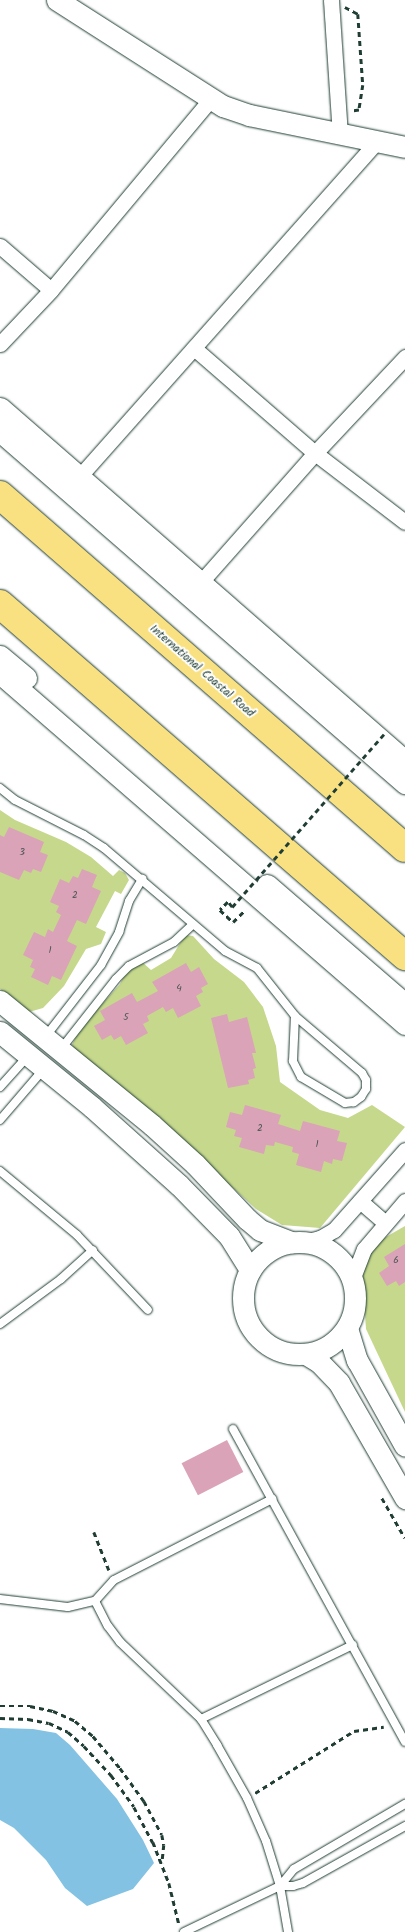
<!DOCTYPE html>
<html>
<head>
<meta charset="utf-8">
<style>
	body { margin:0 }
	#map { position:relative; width:405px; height:1932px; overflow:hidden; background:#fff; font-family:Kalam,sans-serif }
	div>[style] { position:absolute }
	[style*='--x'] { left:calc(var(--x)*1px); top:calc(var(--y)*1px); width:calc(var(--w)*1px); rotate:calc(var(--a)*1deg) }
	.green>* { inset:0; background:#c6d88c }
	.water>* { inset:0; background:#83c2e3 }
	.building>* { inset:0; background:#daa3b8; transform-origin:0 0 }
	.path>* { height:2.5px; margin-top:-1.25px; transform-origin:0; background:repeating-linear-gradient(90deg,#1f3d34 0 5px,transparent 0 9px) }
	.roads { filter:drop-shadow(0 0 1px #1f3d34) drop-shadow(0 0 1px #1f3d34) }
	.lane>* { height:8px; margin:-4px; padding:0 4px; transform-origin:4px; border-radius:4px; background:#fff }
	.street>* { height:15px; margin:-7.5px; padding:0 7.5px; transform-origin:7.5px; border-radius:7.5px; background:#fff }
	.secondary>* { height:21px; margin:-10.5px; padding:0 10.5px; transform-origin:10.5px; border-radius:10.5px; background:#fff }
	.secondary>.ring { margin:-10.5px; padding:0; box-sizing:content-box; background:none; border:21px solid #fff; border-radius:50% }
	.highway>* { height:28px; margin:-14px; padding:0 14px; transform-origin:14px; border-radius:14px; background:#f9e181 }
	.path-bridge>* { height:2.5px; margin-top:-1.25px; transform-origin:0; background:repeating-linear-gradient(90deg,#1f3d34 0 5px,transparent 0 9px) }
	span { translate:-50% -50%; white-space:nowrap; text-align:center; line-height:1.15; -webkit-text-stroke:4px #fff; paint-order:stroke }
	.number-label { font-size:10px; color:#4e5655 }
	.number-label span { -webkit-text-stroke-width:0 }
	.street-label { font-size:12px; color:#1f3d34 }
</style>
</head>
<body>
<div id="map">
	<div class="green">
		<div style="clip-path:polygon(0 810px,15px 820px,66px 842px,91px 857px,113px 876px,119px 870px,125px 873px,129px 880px,121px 894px,115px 891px,96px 927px,106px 932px,101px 944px,86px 949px,64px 986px,43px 1008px,29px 1012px,0 989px)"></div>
		<div style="clip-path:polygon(185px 935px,193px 936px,214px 959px,244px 982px,263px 1007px,276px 1046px,280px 1082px,320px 1110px,348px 1118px,372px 1105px,405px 1127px,320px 1228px,282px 1225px,256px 1209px,209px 1166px,80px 1057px,72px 1045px,79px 1030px,120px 984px,128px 967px,141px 961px,151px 970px,171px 958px)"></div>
		<div style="clip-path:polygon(405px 1226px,405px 1412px,366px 1329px,362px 1273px,372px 1245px)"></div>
	</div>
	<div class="water">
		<div style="clip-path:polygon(0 1728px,33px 1729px,56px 1733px,70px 1745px,117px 1799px,143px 1840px,154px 1863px,133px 1889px,87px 1906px,65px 1888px,46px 1860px,14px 1828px,0 1820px)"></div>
	</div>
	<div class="building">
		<div style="clip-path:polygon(9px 827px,44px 842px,40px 852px,48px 855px,41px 872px,33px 869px,31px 873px,24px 870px,19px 880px,0 872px,0 835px,4px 837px)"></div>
		<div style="clip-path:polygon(82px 869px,97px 875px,92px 887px,101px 891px,86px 924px,77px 920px,67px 941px,77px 946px,61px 980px,52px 976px,48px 985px,31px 977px,35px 969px,30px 967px,33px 960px,23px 955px,34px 932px,45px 937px,48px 929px,53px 932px,61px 915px,56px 912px,59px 906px,50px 902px,60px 879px,69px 883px,73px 876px,78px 878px)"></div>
		<div style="clip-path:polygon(186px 963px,191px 972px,199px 967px,208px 984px,201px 988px,203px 992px,196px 996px,201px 1006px,178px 1018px,173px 1008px,166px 1012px,163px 1007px,147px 1016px,149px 1021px,143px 1024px,148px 1033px,126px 1045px,121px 1036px,114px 1040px,111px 1035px,102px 1040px,94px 1026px,105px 1020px,100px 1011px,132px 993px,137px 1002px,158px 991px,152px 982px)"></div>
		<div style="clip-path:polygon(227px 1014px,229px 1022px,247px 1017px,256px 1053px,252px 1053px,256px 1068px,253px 1069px,255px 1078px,248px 1080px,249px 1084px,228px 1088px,211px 1018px)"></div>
		<div style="clip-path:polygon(245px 1105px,281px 1115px,278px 1124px,300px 1131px,303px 1121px,340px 1131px,337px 1141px,347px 1143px,342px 1161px,333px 1159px,332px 1164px,324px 1161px,321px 1172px,296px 1165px,299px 1154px,292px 1152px,293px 1147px,275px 1142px,274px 1146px,266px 1145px,264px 1154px,239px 1147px,242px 1138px,234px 1136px,236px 1130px,226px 1127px,230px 1112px,242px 1115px)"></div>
		<div style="clip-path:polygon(405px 1244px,405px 1282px,399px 1286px,396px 1281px,387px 1286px,379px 1273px,389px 1266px,384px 1257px)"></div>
		<div style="left:227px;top:1440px;width:36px;height:51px;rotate:63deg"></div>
	</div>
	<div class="path">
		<div style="--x:345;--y:7;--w:15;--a:28"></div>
		<div style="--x:358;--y:14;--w:71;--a:86"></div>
		<div style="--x:363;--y:85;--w:25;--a:99"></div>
		<div style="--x:359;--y:110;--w:7;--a:172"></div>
		<div style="--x:232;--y:907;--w:6;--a:-129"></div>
		<div style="--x:228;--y:902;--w:11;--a:135"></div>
		<div style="--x:220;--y:910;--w:18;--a:43"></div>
		<div style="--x:233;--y:922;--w:18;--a:-45"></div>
		<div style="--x:382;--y:1498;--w:46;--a:60.1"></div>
		<div style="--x:94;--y:1532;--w:41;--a:68.5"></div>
		<div style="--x:0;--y:1706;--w:30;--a:0"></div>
		<div style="--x:30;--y:1706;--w:24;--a:12"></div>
		<div style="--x:53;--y:1711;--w:24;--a:24"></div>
		<div style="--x:75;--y:1721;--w:23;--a:40"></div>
		<div style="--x:93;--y:1736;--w:42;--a:49.8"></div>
		<div style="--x:120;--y:1768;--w:41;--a:54"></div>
		<div style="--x:144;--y:1801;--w:38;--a:62"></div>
		<div style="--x:162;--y:1835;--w:10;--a:79"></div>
		<div style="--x:164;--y:1845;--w:18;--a:96"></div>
		<div style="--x:0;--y:1718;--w:28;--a:2"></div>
		<div style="--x:28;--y:1719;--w:21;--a:11"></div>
		<div style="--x:49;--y:1723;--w:21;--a:25"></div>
		<div style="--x:68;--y:1732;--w:21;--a:41"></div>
		<div style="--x:84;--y:1746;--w:40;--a:47"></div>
		<div style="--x:111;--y:1775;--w:39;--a:54"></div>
		<div style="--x:134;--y:1807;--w:40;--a:62"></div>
		<div style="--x:153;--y:1842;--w:44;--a:68.7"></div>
		<div style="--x:169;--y:1883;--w:42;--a:76.3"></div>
		<div style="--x:255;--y:1793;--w:117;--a:-32.1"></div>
		<div style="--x:354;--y:1731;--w:30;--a:-8"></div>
	</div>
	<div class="roads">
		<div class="lane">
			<div style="--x:0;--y:788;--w:19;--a:39"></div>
			<div style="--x:15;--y:800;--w:77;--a:26.9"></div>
			<div style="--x:84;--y:835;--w:24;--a:33"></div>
			<div style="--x:104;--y:848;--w:159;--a:40.4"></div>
			<div style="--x:225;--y:951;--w:36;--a:28"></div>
			<div style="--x:257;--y:968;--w:61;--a:51.6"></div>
			<div style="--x:295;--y:1016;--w:88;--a:40.4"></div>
			<div style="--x:362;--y:1073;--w:8;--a:60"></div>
			<div style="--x:366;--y:1080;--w:9;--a:90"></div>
			<div style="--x:366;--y:1089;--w:9;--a:122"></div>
			<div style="--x:361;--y:1097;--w:9;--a:144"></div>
			<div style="--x:354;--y:1102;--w:9;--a:174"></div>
			<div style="--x:345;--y:1103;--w:51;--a:-149.4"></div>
			<div style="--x:301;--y:1077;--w:18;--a:-117"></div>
			<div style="--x:293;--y:1061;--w:45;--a:-87.5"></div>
			<div style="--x:46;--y:1036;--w:90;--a:-52.2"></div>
			<div style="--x:101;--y:965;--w:38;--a:-61"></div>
			<div style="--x:119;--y:932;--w:33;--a:-72"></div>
			<div style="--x:129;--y:901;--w:26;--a:-59"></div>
			<div style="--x:61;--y:1049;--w:89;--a:-51.8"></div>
			<div style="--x:116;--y:979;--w:18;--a:-45"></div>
			<div style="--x:129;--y:966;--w:51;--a:-28.1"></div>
			<div style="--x:174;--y:942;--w:26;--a:-43"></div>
			<div style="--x:0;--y:1087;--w:40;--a:-48"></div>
			<div style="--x:0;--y:1120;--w:66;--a:-49.3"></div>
			<div style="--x:0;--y:1171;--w:100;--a:39.7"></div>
			<div style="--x:77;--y:1235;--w:103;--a:46.6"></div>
			<div style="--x:0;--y:1324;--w:76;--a:-36.4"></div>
			<div style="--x:61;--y:1279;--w:43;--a:-42.2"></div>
			<div style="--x:233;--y:1429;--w:357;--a:61.2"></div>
			<div style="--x:0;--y:1599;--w:68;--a:6.7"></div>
			<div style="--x:68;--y:1607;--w:28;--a:-13"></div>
			<div style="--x:95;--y:1601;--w:28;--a:-48"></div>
			<div style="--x:114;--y:1580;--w:178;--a:-27.1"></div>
			<div style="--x:95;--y:1601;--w:28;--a:63"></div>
			<div style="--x:108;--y:1626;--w:20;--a:53"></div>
			<div style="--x:120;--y:1642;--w:112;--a:43.5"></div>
			<div style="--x:201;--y:1719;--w:31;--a:58"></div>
			<div style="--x:217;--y:1745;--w:61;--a:60.5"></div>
			<div style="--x:247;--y:1798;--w:47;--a:66.2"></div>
			<div style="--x:266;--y:1841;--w:47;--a:72.7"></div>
			<div style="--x:280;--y:1886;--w:47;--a:80.1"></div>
			<div style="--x:201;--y:1719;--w:169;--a:-26"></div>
			<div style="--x:280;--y:1886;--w:22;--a:-51"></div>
			<div style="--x:294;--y:1869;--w:129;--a:-30.4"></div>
			<div style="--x:184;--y:1932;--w:106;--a:-25.6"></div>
			<div style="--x:280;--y:1886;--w:13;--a:0"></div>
			<div style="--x:293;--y:1886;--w:10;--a:-17"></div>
			<div style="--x:303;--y:1883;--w:117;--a:-29.2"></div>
		</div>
		<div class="street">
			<div style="--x:331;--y:0;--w:134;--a:86.2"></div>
			<div style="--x:0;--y:246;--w:67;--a:40.8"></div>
			<div style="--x:0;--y:344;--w:74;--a:-46.6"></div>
			<div style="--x:51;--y:290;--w:248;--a:-50.1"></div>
			<div style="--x:194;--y:348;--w:160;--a:41"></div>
			<div style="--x:315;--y:453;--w:113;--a:37.5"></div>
			<div style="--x:79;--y:477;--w:448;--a:-48.4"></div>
			<div style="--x:200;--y:583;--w:174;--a:-48.5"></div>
			<div style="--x:315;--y:453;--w:132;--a:-46.8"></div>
			<div style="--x:360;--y:1201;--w:33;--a:41"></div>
			<div style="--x:304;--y:1242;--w:16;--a:-14"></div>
			<div style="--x:320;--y:1238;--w:16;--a:-30"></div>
			<div style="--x:334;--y:1230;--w:107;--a:-48.4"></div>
			<div style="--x:352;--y:1280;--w:33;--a:-69"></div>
			<div style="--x:364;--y:1249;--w:63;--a:-49.5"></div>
		</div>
		<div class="secondary">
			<div style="--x:57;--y:0;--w:197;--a:32.6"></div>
			<div style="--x:223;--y:106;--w:28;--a:19"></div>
			<div style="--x:249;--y:115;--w:159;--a:11.6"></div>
			<div style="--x:0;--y:408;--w:537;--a:41.08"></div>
			<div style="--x:0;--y:431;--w:537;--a:41"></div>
			<div style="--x:0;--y:656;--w:34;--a:40"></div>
			<div style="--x:0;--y:673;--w:536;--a:40.91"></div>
			<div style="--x:267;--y:885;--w:182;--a:40.8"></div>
			<div style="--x:0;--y:1001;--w:196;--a:39.2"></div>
			<div style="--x:152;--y:1125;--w:58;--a:42.2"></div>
			<div style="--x:195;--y:1164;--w:76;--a:46.6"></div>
			<div style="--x:247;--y:1219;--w:17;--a:40"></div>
			<div style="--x:260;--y:1230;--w:34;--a:21"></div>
			<div style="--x:0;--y:1032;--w:119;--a:39.2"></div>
			<div style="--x:92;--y:1107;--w:117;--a:41.9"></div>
			<div style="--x:179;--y:1185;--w:71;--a:45.6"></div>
			<div style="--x:229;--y:1236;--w:40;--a:58"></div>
			<div class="ring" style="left:243px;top:1242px;width:91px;height:91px"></div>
			<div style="--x:347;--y:1328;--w:34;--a:73"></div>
			<div style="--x:357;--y:1360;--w:98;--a:60.8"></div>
			<div style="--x:306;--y:1354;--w:15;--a:32"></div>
			<div style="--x:319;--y:1362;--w:29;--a:46"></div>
			<div style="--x:339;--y:1383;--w:133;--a:60.1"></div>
		</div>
		<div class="highway">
			<div style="--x:0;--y:495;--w:537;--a:41.08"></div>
			<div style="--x:0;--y:604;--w:537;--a:41"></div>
		</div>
	</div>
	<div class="path-bridge">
		<div style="--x:232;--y:907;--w:232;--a:-48.7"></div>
	</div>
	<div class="number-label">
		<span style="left:22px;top:853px">3</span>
		<span style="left:75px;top:896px">2</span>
		<span style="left:50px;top:951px">1</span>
		<span style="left:179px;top:989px">4</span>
		<span style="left:126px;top:1018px">5</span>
		<span style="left:260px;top:1129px">2</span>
		<span style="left:317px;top:1145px">1</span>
		<span style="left:396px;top:1261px">6</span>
	</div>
	<div class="street-label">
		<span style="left:202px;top:671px;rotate:41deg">International Coastal Road</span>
	</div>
</div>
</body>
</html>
